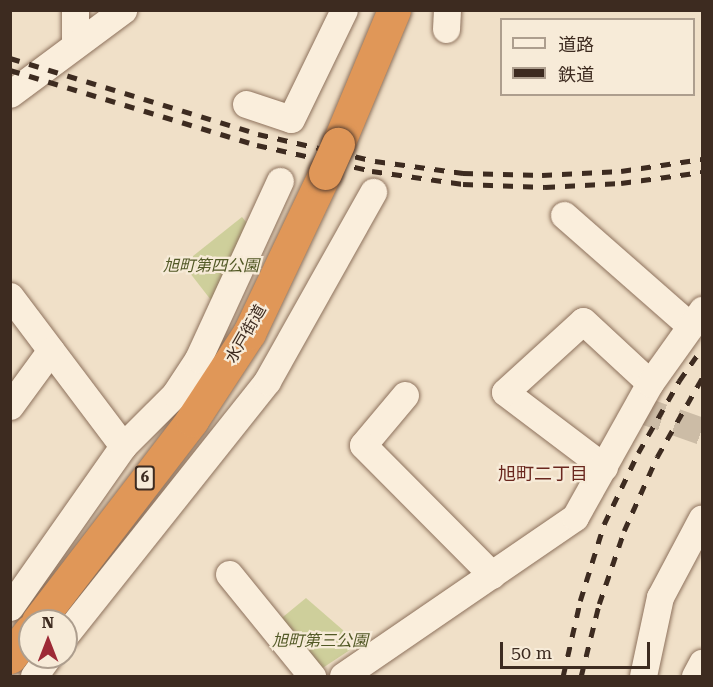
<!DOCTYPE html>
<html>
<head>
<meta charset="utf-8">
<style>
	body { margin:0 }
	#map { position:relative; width:713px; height:687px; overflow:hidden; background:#f0e0c8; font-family:"Roboto Serif","Noto Sans JP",serif }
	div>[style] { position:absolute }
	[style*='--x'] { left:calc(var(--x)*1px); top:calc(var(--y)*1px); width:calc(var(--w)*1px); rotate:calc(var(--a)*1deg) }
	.green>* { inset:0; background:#cecf9b }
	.minor-tunnel>* { height:27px; margin-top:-13.5px; transform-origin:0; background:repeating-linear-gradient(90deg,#ccbca6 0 27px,transparent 0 41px) }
	.roads { filter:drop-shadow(0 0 2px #8d715c) drop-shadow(0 0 2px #8d715c) }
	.minor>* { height:27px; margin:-13.5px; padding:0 13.5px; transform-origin:13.5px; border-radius:13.5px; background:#faeedc }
	.highway>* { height:33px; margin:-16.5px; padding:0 16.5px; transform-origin:16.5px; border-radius:16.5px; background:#e09758 }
	.rail>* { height:4.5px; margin-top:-2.25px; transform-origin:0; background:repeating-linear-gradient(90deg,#3d2b20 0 10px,transparent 0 20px) }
	.bridges { filter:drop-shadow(0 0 2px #5a4030) drop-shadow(0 0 2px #5a4030) }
	.highway-bridge>* { height:33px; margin:-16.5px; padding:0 16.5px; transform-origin:16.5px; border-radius:16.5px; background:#e09758 }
	span { translate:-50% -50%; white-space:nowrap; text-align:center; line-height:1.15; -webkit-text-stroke:4.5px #f7ebd8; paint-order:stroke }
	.shield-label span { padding:2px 4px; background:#f7ebd8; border:2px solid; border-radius:4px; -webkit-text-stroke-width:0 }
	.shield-label { font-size:15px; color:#3d2b20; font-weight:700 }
	.park-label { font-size:16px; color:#525926; font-style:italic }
	.street-label { font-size:16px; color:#3d2b20 }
	.neighbourhood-label { font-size:18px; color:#6a271e }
	.frame { position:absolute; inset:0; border:12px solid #3d2b20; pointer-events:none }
	.legend { position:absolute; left:500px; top:18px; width:195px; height:78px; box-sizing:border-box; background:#f7ebd8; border:2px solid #ad9e8e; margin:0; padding:8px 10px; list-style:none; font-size:18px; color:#3d2b20 }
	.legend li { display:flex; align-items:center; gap:12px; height:30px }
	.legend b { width:30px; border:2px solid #ad9e8e }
	.north { position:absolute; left:18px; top:609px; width:60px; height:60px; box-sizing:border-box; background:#f7ebd8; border:2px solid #ad9e8e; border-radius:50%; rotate:0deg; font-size:16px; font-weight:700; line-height:24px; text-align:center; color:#3d2b20 }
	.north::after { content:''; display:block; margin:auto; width:21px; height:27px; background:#9d2a36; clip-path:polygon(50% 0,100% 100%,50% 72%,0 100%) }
	.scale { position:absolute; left:500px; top:642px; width:150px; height:27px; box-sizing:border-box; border:3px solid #3d2b20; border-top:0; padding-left:8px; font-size:18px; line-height:21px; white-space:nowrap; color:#3d2b20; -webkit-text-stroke:4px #f7ebd8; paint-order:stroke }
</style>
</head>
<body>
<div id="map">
	<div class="green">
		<div style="clip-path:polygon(242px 217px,250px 227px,214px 304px,183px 264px)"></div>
		<div style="clip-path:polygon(306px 598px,359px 644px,315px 673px,278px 621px)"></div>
	</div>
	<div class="minor-tunnel">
		<div style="--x:637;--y:408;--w:69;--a:19.5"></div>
	</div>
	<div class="roads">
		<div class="minor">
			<div style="--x:446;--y:29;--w:19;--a:-87"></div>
			<div style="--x:75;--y:44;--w:34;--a:-90"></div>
			<div style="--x:10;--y:94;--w:141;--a:-36.6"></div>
			<div style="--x:246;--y:104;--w:47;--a:18.4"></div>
			<div style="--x:291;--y:119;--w:121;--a:-64.1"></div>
			<div style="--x:564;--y:215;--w:167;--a:41.3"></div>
			<div style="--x:10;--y:296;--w:188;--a:53"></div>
			<div style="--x:405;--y:395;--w:65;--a:130"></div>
			<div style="--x:363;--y:445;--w:183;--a:45.2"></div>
			<div style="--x:10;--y:406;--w:69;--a:-53.8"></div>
			<div style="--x:604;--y:467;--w:124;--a:-142.9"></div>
			<div style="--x:505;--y:392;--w:105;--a:-42.3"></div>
			<div style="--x:583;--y:321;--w:91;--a:42.8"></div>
			<div style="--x:229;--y:574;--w:132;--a:50.9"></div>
			<div style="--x:10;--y:607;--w:197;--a:-54.9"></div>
			<div style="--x:123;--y:446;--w:74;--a:-45"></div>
			<div style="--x:175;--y:394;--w:42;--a:-56.7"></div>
			<div style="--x:198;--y:359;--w:196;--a:-65.3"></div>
			<div style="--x:66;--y:634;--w:323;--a:-51.5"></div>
			<div style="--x:267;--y:381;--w:217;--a:-60.7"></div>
			<div style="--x:34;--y:676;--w:24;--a:-54"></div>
			<div style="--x:343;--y:676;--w:281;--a:-34.4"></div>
			<div style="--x:575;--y:517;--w:154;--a:-60.8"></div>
			<div style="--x:650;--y:383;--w:90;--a:-54.5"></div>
			<div style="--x:643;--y:676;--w:81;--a:-77.9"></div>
			<div style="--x:660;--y:597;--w:89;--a:-62"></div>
			<div style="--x:695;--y:676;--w:15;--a:-62"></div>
		</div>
		<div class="highway">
			<div style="--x:338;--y:144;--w:145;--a:-67.3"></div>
			<div style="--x:38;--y:621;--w:253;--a:-52.5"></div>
			<div style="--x:192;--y:420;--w:104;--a:-56.8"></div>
			<div style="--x:249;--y:333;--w:177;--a:-64.6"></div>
			<div style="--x:10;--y:657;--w:33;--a:-52"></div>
		</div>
	</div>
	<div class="rail">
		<div style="--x:10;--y:58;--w:259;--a:17"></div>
		<div style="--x:258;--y:134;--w:120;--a:13"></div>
		<div style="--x:375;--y:161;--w:89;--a:7.8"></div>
		<div style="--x:463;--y:173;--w:79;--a:1.5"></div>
		<div style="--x:542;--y:175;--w:79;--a:-2.9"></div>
		<div style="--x:621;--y:171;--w:82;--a:-8.4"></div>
		<div style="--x:10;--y:70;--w:258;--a:16.9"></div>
		<div style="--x:257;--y:145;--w:118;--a:12.7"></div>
		<div style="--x:372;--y:171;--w:92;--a:8.1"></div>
		<div style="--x:463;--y:184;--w:82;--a:2.1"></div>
		<div style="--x:545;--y:187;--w:76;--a:-3"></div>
		<div style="--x:621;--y:183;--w:82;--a:-7.7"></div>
		<div style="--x:563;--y:676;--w:77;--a:-77.2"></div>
		<div style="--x:580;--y:601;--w:81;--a:-72.7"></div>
		<div style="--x:604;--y:524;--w:79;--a:-64.4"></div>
		<div style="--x:638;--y:453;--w:83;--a:-60.3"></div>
		<div style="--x:679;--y:381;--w:40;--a:-55.1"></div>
		<div style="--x:581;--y:676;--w:74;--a:-76"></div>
		<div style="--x:599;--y:604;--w:77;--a:-71.1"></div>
		<div style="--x:624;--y:531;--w:81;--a:-66"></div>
		<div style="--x:657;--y:457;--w:91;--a:-60.3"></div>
	</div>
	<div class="bridges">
		<div class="highway-bridge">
			<div style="--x:325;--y:173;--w:32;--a:-66"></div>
		</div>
	</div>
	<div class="shield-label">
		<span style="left:145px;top:478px">6</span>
	</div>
	<div class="park-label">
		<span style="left:211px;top:266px">旭町第四公園</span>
		<span style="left:320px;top:641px">旭町第三公園</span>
	</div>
	<div class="street-label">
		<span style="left:246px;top:334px;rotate:-60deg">水戸街道</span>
	</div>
	<div class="neighbourhood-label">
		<span style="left:543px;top:474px">旭町二丁目</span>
	</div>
	<div class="frame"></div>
	<ul class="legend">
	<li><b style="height:8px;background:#faeedc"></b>道路</li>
	<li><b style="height:8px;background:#3d2b20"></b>鉄道</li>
	</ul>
	<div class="north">N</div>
	<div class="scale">50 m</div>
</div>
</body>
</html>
